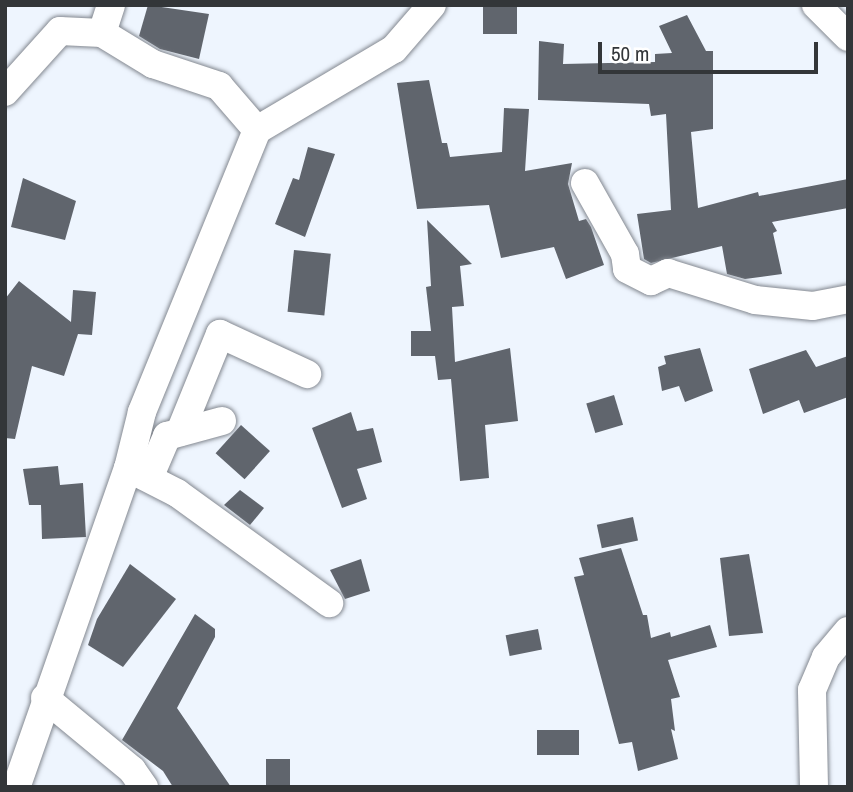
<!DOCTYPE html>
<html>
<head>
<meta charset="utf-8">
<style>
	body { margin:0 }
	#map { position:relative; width:853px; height:792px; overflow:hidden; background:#eef5fe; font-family:"Archivo Narrow",sans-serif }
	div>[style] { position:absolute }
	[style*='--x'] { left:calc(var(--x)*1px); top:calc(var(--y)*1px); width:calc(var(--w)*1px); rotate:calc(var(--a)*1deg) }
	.building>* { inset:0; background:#60656d; transform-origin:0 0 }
	.roads { filter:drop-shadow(0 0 2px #838890) drop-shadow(0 0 2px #838890) }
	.minor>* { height:28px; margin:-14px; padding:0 14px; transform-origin:14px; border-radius:14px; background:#fff }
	span { translate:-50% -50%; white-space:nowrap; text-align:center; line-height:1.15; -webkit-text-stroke:7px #fff; paint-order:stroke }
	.frame { position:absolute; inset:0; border:7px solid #333639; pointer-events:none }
	.scale { position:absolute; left:598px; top:42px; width:220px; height:32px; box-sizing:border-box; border:4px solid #333639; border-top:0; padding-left:9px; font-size:21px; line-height:24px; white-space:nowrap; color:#333639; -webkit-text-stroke:5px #fff; paint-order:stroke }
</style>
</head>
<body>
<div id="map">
	<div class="building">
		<div style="clip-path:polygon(148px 5px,209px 14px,199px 59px,160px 49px,139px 36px)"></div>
		<div style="left:483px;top:5px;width:34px;height:29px"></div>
		<div style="clip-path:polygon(687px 15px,706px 51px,713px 51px,713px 129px,691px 132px,698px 208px,758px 192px,759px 196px,848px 179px,848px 208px,772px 222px,777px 231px,773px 233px,782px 274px,745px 279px,727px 274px,722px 246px,651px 263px,644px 259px,637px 214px,671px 210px,666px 114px,651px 116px,649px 104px,538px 100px,539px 41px,564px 44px,563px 64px,655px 62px,655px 54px,672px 53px,659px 26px)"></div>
		<div style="clip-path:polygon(429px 80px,442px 143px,447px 143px,450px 157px,502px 152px,504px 108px,529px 109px,525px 171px,572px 163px,568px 184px,579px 221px,586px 219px,591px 227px,604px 265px,566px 279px,554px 247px,501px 258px,489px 205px,417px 209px,397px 83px)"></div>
		<div style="clip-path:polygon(308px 147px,335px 154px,305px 237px,275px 224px,293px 178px,299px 180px)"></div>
		<div style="clip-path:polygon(23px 178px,76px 201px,65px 240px,11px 227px)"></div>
		<div style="clip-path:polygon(427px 220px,472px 264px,460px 266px,464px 306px,452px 307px,455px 362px,510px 348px,518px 421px,485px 425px,489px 478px,460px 481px,451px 379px,438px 380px,435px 356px,411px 356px,411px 331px,431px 331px,426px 287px,431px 286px)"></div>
		<div style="left:294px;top:250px;width:37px;height:62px;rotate:6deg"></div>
		<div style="clip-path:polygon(19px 281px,71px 322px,73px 290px,96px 292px,92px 335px,78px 334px,64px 376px,32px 366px,15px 439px,5px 438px,5px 299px)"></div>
		<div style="clip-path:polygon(700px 348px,713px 391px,685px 402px,679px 386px,662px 391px,658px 367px,666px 364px,664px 356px)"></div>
		<div style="clip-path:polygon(806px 350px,816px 367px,848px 356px,848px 397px,804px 413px,799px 400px,763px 414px,749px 369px)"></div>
		<div style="left:614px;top:395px;width:31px;height:29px;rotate:73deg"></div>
		<div style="clip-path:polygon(351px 412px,357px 431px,373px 428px,382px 462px,357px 469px,367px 499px,342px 508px,312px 428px)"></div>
		<div style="left:241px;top:425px;width:39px;height:38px;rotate:42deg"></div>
		<div style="clip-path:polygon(58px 466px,60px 485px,83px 483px,86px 537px,42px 539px,41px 505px,29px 505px,23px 469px)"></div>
		<div style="clip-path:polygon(240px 490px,264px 508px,250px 525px,224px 505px)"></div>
		<div style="left:633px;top:517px;width:24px;height:37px;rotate:78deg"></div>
		<div style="clip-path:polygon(621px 548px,643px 615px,647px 615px,651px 638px,670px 632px,671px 637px,710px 625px,717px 647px,668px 660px,680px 697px,671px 699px,675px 731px,671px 729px,678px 759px,638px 771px,632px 742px,619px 744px,574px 577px,584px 575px,579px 558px)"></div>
		<div style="clip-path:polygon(749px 554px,763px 633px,729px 636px,720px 558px)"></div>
		<div style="clip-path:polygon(361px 559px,370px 591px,345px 599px,330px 570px)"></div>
		<div style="clip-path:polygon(130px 564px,176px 599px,123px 667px,88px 645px,97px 619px)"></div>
		<div style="clip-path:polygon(195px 614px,215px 629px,215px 637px,177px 708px,231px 787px,173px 787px,163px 771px,122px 740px)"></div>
		<div style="left:538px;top:629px;width:21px;height:33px;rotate:79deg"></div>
		<div style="left:579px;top:730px;width:25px;height:42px;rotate:90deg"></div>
		<div style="left:290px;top:759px;width:28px;height:24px;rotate:90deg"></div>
	</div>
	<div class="roads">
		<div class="minor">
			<div style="--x:816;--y:5;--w:45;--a:45"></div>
			<div style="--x:102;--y:33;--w:29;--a:-72"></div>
			<div style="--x:5;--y:92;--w:82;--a:-48"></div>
			<div style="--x:60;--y:31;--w:42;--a:2.7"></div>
			<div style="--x:102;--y:33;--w:60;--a:31.3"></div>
			<div style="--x:153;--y:64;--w:70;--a:18.4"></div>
			<div style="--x:219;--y:86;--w:58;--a:49.2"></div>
			<div style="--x:257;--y:130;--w:305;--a:112.2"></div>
			<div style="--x:142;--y:412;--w:58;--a:104"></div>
			<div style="--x:128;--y:468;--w:338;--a:109.3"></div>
			<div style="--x:257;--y:130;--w:159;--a:-30.6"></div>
			<div style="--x:394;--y:49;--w:58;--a:-49.2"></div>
			<div style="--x:585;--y:183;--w:81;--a:60.6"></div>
			<div style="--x:625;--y:254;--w:15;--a:82"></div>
			<div style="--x:627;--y:269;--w:27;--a:27"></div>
			<div style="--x:651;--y:281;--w:19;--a:-25"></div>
			<div style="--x:668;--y:273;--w:91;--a:17.2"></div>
			<div style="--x:755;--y:300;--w:58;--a:5.9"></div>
			<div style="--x:813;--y:306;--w:36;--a:-11"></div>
			<div style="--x:180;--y:432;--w:106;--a:-67.8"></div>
			<div style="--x:220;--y:334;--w:96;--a:24.7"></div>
			<div style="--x:128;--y:468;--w:55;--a:27"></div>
			<div style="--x:177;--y:493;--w:188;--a:35.9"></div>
			<div style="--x:149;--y:478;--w:46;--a:-66.8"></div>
			<div style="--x:167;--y:436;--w:57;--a:-15.3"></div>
			<div style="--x:45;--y:698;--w:113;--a:39.6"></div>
			<div style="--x:132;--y:770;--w:21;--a:55"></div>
			<div style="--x:814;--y:787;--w:97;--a:-91.2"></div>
			<div style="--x:812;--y:690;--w:36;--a:-67"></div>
			<div style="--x:826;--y:657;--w:34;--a:-50"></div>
		</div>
	</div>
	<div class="frame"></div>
	<div class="scale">50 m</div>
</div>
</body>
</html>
